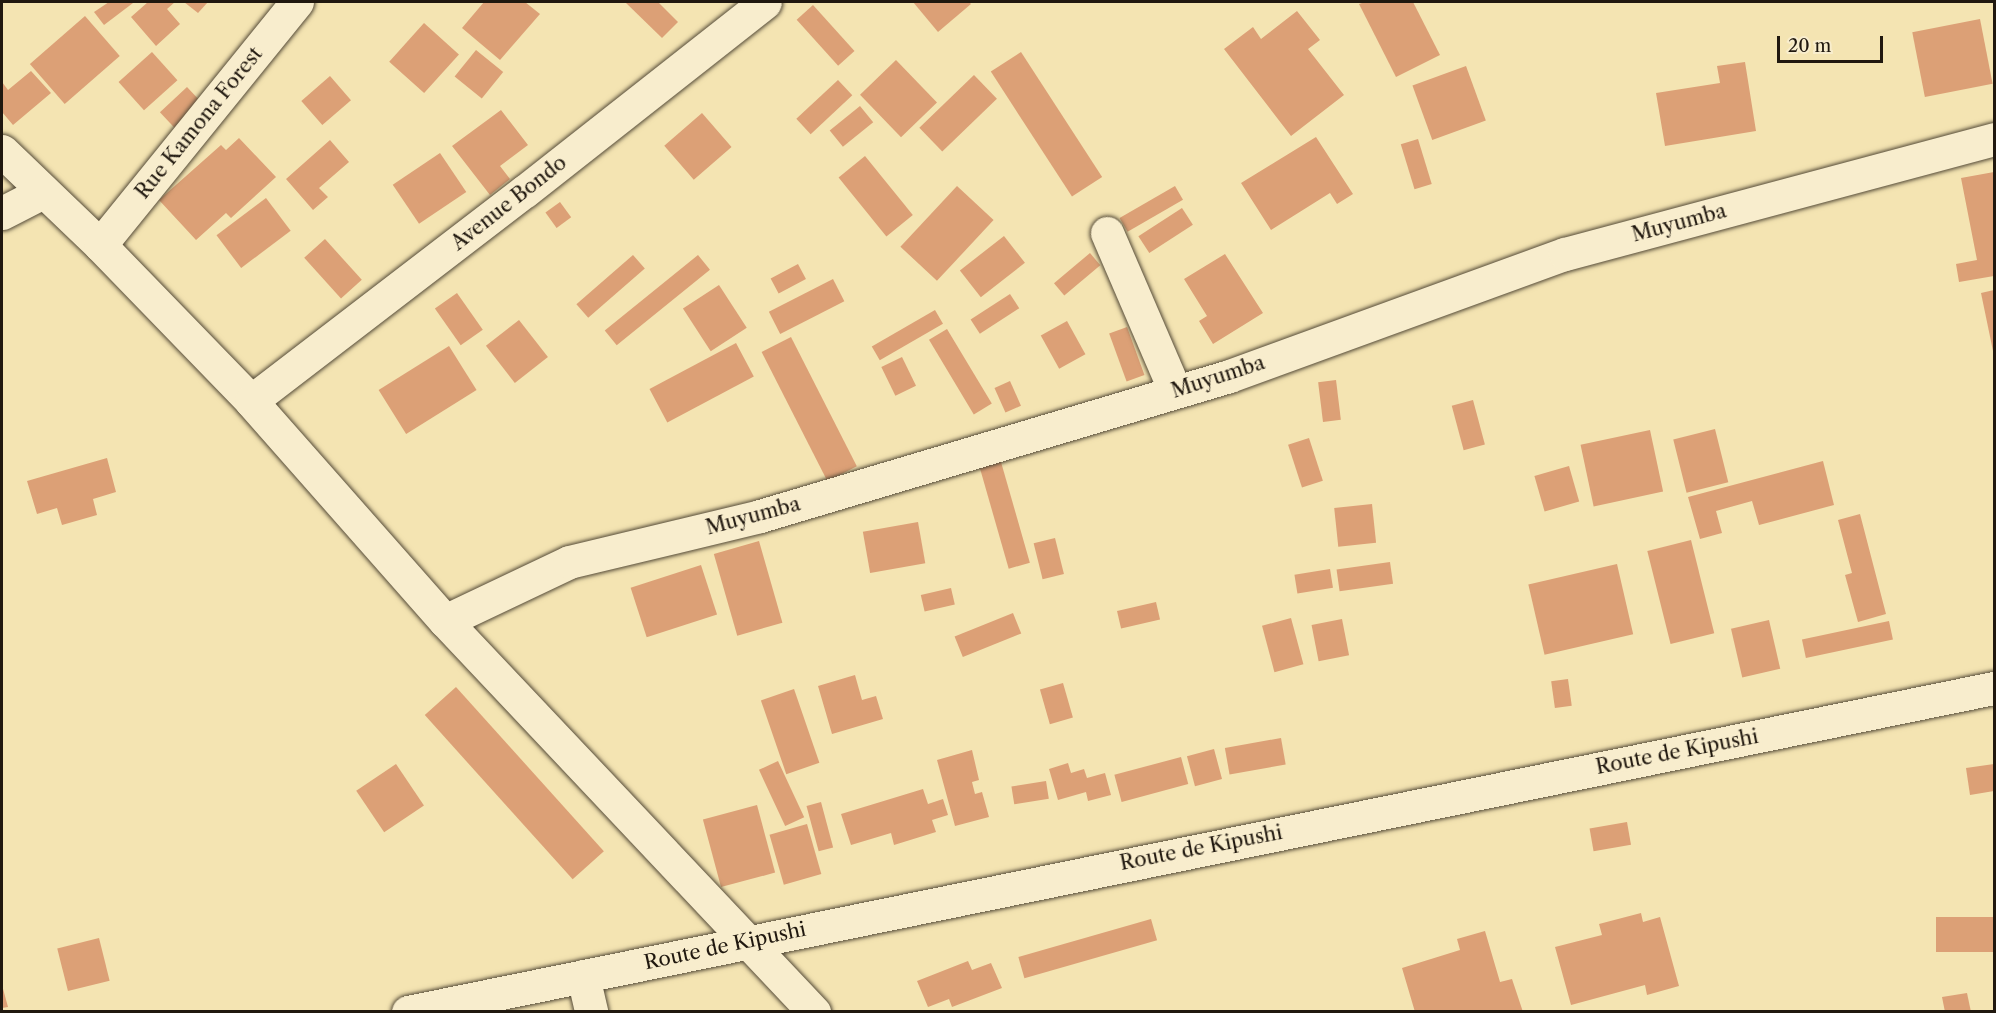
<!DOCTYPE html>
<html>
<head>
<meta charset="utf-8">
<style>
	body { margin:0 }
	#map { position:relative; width:1996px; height:1013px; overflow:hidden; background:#f4e4b2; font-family:"Libre Caslon Text",serif }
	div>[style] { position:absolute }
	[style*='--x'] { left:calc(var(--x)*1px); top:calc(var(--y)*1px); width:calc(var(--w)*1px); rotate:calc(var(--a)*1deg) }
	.building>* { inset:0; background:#dca076; transform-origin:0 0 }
	.roads { filter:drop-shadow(0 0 2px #554b38) drop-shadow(0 0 2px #554b38) }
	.street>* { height:33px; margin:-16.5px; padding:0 16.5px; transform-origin:16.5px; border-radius:16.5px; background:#f8edcd }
	.secondary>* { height:33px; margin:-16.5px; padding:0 16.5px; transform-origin:16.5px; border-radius:16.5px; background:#f8edcd }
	span { translate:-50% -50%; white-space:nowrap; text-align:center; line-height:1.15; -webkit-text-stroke:6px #f8edcd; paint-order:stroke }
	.street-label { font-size:20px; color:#20180f }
	.frame { position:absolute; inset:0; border:3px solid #20180f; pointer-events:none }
	.scale { position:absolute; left:1777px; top:36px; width:106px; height:27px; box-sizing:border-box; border:3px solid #20180f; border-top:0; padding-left:8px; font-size:18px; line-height:21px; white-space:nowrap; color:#20180f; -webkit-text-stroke:4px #f8edcd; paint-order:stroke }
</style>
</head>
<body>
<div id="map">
	<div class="building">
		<div style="clip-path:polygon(109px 2px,132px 2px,133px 3px,104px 25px,94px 12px)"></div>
		<div style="clip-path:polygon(148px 2px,175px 2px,167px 9px,180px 24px,156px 46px,131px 17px)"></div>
		<div style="clip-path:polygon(184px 2px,208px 2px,198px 13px)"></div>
		<div style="clip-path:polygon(484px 2px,525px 2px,540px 14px,500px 60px,462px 28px)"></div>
		<div style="clip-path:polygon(625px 2px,658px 2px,678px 22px,662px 38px)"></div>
		<div style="clip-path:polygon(913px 2px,969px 2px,971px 4px,938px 32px)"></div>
		<div style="clip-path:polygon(1365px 2px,1413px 2px,1440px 55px,1396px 77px,1359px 4px)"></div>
		<div style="left:813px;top:5px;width:62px;height:22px;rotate:48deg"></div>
		<div style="clip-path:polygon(1297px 11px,1320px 40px,1308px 49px,1344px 95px,1291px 136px,1224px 49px,1253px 27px,1261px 39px)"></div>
		<div style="left:85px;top:16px;width:53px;height:73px;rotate:49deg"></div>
		<div style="left:1980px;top:19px;width:66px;height:69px;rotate:79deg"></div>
		<div style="left:424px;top:23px;width:47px;height:52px;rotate:42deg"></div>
		<div style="left:476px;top:50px;width:35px;height:34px;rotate:39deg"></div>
		<div style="left:152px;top:52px;width:38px;height:45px;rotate:48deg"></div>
		<div style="left:1021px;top:52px;width:149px;height:36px;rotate:57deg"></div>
		<div style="left:896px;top:60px;width:59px;height:50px;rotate:46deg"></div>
		<div style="clip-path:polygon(1745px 62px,1756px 131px,1665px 146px,1656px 93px,1720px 83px,1717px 66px)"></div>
		<div style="left:1466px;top:66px;width:58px;height:57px;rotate:70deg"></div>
		<div style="clip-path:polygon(31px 71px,51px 93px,13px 125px,2px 112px,2px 82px,8px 90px)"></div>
		<div style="left:974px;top:75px;width:33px;height:76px;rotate:46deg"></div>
		<div style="left:330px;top:76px;width:32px;height:38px;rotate:49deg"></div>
		<div style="left:838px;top:80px;width:21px;height:57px;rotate:47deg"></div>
		<div style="left:187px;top:87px;width:21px;height:37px;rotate:47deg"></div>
		<div style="left:860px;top:106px;width:21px;height:39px;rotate:51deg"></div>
		<div style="clip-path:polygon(501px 110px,528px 145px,500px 166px,510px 179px,490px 195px,452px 146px)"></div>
		<div style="left:702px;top:113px;width:45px;height:50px;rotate:49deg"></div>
		<div style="clip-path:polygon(1316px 137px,1353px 194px,1337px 204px,1330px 193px,1271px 230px,1241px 183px)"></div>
		<div style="clip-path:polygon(239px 138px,276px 177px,231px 218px,226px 213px,196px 240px,159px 200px,221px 145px,226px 150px)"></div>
		<div style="left:1418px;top:139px;width:47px;height:18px;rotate:73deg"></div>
		<div style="clip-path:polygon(330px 140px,349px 162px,319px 188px,328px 197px,313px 210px,286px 179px)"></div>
		<div style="left:440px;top:153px;width:47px;height:57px;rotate:56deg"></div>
		<div style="left:865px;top:156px;width:76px;height:34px;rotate:51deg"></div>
		<div style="clip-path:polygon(1994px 172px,1994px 276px,1959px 282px,1956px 264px,1977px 260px,1961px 178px)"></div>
		<div style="left:957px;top:186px;width:50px;height:83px;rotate:43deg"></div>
		<div style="left:1175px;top:186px;width:16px;height:64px;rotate:60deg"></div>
		<div style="left:266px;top:198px;width:41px;height:62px;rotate:53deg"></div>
		<div style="left:560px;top:202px;width:19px;height:18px;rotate:54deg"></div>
		<div style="left:1182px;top:208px;width:20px;height:52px;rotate:57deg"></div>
		<div style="left:1004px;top:236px;width:34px;height:56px;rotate:52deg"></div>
		<div style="left:325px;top:239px;width:55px;height:28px;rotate:48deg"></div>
		<div style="left:1090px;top:253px;width:16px;height:47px;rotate:50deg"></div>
		<div style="clip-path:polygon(1225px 254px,1263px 313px,1213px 344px,1199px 321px,1207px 316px,1184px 279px)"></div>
		<div style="left:633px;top:255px;width:18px;height:75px;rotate:49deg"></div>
		<div style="left:698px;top:255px;width:19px;height:120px;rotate:51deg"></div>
		<div style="left:798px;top:264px;width:17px;height:31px;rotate:62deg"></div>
		<div style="left:833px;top:279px;width:25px;height:72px;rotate:63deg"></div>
		<div style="left:719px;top:285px;width:51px;height:43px;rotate:57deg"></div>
		<div style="clip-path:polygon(1994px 290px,1994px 351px,1993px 351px,1981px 293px)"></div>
		<div style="left:457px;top:293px;width:45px;height:27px;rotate:55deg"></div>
		<div style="left:1010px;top:294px;width:17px;height:47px;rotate:57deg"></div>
		<div style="left:935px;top:310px;width:16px;height:73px;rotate:60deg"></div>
		<div style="left:519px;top:320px;width:47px;height:42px;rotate:52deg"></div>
		<div style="left:1067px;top:321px;width:38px;height:30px;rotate:61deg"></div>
		<div style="left:1127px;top:327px;width:51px;height:19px;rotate:70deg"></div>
		<div style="left:947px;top:329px;width:87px;height:21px;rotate:59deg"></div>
		<div style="left:791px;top:337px;width:145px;height:33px;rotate:63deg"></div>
		<div style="left:736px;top:343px;width:38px;height:98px;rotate:62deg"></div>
		<div style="left:449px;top:346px;width:52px;height:83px;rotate:58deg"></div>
		<div style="left:902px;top:357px;width:32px;height:23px;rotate:64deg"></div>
		<div style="left:1336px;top:380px;width:40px;height:18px;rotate:83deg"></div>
		<div style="left:1010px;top:381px;width:27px;height:17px;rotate:66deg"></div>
		<div style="left:1473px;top:400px;width:46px;height:22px;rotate:75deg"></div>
		<div style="left:1715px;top:429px;width:55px;height:43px;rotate:76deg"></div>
		<div style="left:1650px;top:430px;width:63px;height:71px;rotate:78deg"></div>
		<div style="left:1309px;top:438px;width:45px;height:22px;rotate:72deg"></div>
		<div style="left:999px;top:455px;width:112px;height:22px;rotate:74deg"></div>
		<div style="clip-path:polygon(107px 458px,116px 492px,93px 499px,97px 515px,62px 525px,57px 508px,37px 514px,27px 481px)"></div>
		<div style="clip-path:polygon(1823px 461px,1834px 505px,1759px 525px,1752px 501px,1716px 511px,1722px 533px,1700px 539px,1688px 497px)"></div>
		<div style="left:1569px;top:466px;width:37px;height:36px;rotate:74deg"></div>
		<div style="left:1372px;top:504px;width:39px;height:38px;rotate:84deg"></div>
		<div style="clip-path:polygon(1860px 514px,1886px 614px,1858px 622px,1845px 575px,1852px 573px,1838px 520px)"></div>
		<div style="left:918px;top:522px;width:42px;height:56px;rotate:80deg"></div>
		<div style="left:1055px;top:538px;width:37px;height:22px;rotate:76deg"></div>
		<div style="left:1691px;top:540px;width:96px;height:45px;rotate:76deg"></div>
		<div style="left:759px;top:541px;width:85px;height:47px;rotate:74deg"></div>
		<div style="left:1390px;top:562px;width:22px;height:54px;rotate:82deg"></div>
		<div style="left:1617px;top:564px;width:72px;height:91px;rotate:77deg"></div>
		<div style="left:701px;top:565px;width:52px;height:74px;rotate:72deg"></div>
		<div style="left:1330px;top:569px;width:19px;height:36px;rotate:81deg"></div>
		<div style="left:951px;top:588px;width:17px;height:31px;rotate:77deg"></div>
		<div style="left:1156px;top:602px;width:18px;height:40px;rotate:77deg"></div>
		<div style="left:1013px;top:613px;width:22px;height:63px;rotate:68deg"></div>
		<div style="left:1291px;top:618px;width:48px;height:30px;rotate:75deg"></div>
		<div style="left:1342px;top:619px;width:37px;height:31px;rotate:79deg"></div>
		<div style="left:1769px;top:620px;width:50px;height:39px;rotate:77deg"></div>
		<div style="left:1889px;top:621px;width:19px;height:89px;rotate:78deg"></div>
		<div style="clip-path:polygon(855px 675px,862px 700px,876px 696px,883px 719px,832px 734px,818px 686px)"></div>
		<div style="left:1568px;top:679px;width:27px;height:17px;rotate:82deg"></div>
		<div style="left:1063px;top:683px;width:36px;height:24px;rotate:74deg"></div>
		<div style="left:456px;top:687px;width:221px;height:42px;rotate:48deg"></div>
		<div style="left:794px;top:689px;width:78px;height:35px;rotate:71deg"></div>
		<div style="left:1281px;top:738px;width:27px;height:57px;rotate:80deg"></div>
		<div style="left:1214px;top:749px;width:31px;height:28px;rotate:75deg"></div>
		<div style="clip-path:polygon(972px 750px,979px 780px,972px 782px,975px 794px,982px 792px,989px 817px,955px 826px,937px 760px)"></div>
		<div style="left:1181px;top:757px;width:28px;height:69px;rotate:75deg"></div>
		<div style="left:778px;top:761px;width:62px;height:21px;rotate:65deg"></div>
		<div style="clip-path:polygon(1068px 763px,1071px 773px,1084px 769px,1087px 778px,1105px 773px,1111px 795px,1088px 801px,1086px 792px,1058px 800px,1049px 769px)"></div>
		<div style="left:396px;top:764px;width:50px;height:48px;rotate:56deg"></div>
		<div style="clip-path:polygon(1994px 764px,1994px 791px,1970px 795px,1966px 768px)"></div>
		<div style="left:1046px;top:781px;width:18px;height:35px;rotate:81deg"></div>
		<div style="clip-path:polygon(923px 789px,928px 804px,943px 799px,948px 815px,932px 820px,936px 832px,894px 845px,891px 833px,851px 845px,841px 814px)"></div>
		<div style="left:821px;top:802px;width:47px;height:15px;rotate:75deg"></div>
		<div style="left:757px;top:805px;width:70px;height:56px;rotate:75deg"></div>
		<div style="left:1627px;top:822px;width:23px;height:38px;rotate:80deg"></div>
		<div style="left:807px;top:824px;width:52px;height:39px;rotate:74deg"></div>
		<div style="clip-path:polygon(1641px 913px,1643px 922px,1660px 917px,1679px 986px,1647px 995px,1645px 985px,1571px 1005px,1555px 947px,1602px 935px,1599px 924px)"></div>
		<div style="left:1994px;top:917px;width:35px;height:58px;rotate:90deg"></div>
		<div style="left:1151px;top:919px;width:22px;height:138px;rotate:74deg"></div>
		<div style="clip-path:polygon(1485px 931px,1500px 982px,1512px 979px,1523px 1012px,1415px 1012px,1402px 968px,1460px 950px,1457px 939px)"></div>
		<div style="left:99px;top:938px;width:44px;height:43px;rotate:76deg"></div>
		<div style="clip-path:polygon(968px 961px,972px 970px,991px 963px,1002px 988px,952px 1007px,949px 999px,928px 1007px,917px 981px)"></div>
		<div style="clip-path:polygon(2px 985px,8px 1007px,2px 1008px)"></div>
		<div style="clip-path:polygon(1967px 993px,1971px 1012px,1945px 1012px,1942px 997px)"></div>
	</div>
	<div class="roads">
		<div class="street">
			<div style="--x:2;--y:151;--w:136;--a:43.8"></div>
			<div style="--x:100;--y:245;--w:217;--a:45.9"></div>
			<div style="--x:251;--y:401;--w:293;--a:48.6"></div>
			<div style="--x:445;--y:621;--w:538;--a:46.66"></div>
			<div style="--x:2;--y:213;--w:46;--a:-27.1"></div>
			<div style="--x:1107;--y:233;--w:172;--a:66.7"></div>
			<div style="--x:100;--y:245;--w:313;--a:-51"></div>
			<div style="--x:251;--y:401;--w:345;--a:-37.5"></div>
			<div style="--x:525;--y:191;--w:305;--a:-38.2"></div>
			<div style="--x:445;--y:621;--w:137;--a:-25.4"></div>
			<div style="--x:569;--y:562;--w:196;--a:-13.5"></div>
			<div style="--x:760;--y:516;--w:489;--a:-16.6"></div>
			<div style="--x:1229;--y:376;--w:357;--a:-20"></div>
			<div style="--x:1565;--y:254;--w:444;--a:-15"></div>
			<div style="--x:583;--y:976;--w:37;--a:77"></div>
		</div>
		<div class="secondary">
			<div style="--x:408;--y:1012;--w:1619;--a:-11.55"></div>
		</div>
	</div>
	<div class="street-label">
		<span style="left:199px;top:123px;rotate:-51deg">Rue Kamona Forest</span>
		<span style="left:509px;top:203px;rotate:-38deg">Avenue Bondo</span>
		<span style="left:1679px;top:223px;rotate:-15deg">Muyumba</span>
		<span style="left:1218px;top:377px;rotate:-18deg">Muyumba</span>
		<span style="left:753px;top:516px;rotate:-15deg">Muyumba</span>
		<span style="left:1677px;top:752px;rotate:-11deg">Route de Kipushi</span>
		<span style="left:1201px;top:848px;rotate:-11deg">Route de Kipushi</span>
		<span style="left:725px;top:946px;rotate:-12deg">Route de Kipushi</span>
	</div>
	<div class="frame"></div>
	<div class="scale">20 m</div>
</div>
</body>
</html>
